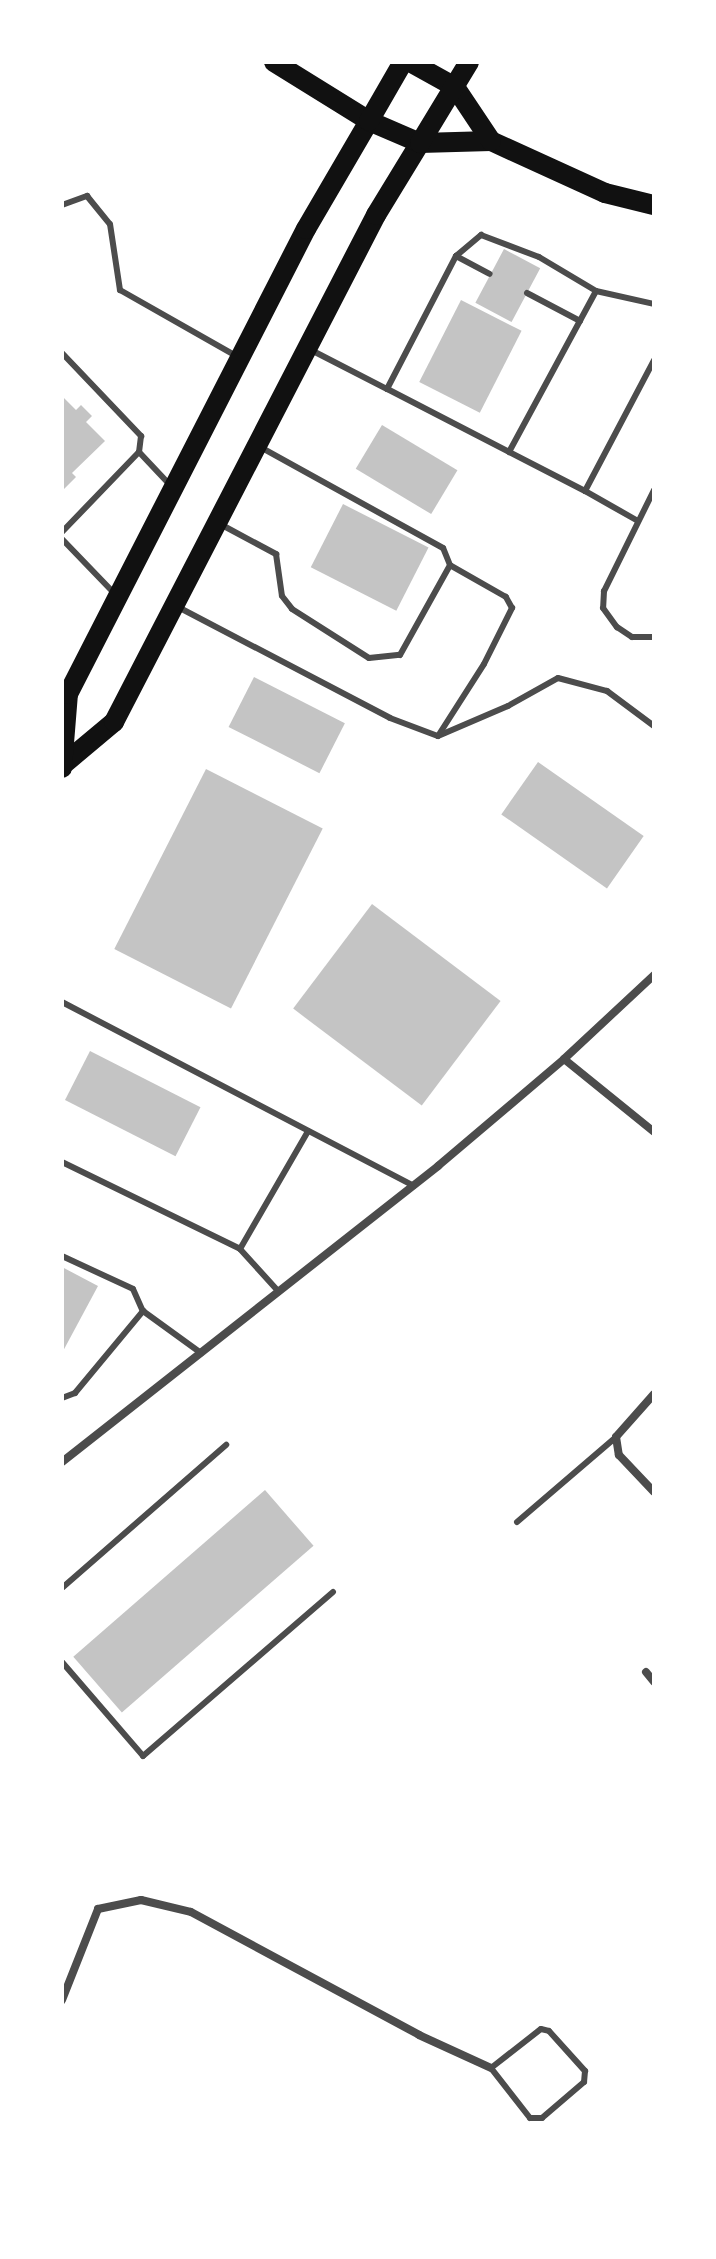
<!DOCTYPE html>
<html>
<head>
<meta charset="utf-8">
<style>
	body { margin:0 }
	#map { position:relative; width:716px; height:2259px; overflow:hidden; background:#fff; font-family:Signika,sans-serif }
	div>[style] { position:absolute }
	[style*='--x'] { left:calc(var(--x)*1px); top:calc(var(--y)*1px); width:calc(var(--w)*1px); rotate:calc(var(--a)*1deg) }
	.building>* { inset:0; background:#c4c4c4; transform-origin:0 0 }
	.service>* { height:6px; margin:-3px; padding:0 3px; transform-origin:3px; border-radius:3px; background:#4c4c4c }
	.minor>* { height:8px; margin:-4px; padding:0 4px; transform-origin:4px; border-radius:4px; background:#4c4c4c }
	.primary>* { height:20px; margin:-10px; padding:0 10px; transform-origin:10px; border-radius:10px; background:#111 }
	.trunk>* { height:20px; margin:-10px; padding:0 10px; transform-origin:10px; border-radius:10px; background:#111 }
	span { translate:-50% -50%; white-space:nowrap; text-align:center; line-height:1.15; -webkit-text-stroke:6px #fff; paint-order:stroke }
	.frame { position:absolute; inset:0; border:64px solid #fff; pointer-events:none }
</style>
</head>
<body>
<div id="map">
	<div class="building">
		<div style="left:504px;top:249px;width:41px;height:61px;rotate:28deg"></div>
		<div style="left:461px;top:300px;width:68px;height:92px;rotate:27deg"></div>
		<div style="clip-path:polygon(62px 396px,76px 410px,81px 405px,92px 416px,86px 422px,105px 441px,72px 473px,76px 477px,62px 491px)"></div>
		<div style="left:382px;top:425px;width:88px;height:51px;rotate:31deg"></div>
		<div style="left:343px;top:504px;width:96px;height:71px;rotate:27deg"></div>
		<div style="left:254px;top:677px;width:102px;height:56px;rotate:27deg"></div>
		<div style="left:538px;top:762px;width:129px;height:64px;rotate:35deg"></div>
		<div style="left:206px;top:769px;width:131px;height:202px;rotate:27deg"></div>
		<div style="left:372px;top:904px;width:161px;height:131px;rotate:37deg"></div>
		<div style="left:90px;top:1051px;width:124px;height:55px;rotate:27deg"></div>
		<div style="clip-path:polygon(62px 1267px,98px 1286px,62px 1353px)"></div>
		<div style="left:265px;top:1490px;width:74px;height:254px;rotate:49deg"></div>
	</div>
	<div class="service">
		<div style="--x:62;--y:205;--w:27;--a:-20"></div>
		<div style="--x:87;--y:196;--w:36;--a:51"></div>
		<div style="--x:110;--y:224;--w:67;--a:81.4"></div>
		<div style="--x:120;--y:290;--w:136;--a:29.6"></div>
		<div style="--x:456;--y:256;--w:38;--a:28"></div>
		<div style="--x:527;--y:293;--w:60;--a:27.8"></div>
		<div style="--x:311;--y:350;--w:85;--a:27.2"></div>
		<div style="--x:62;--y:353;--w:115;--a:46.4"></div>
		<div style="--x:141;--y:436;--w:16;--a:97"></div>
		<div style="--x:139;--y:452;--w:45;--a:46.8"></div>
		<div style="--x:509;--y:452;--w:183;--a:-61.6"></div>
		<div style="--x:654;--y:490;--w:113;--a:116.3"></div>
		<div style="--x:604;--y:591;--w:17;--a:93"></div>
		<div style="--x:603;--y:608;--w:24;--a:54"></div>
		<div style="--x:617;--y:627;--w:18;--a:34"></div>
		<div style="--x:632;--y:637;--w:22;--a:0"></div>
		<div style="--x:585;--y:491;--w:223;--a:-152.7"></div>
		<div style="--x:387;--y:389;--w:150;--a:-62.6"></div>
		<div style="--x:456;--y:256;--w:33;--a:-40"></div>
		<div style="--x:481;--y:235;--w:62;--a:20.8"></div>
		<div style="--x:539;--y:257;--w:66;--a:30.8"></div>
		<div style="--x:596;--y:291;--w:59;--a:12.6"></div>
		<div style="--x:638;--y:521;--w:61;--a:-150.5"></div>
		<div style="--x:585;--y:491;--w:148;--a:-62.2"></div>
		<div style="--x:220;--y:524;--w:64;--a:28.2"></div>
		<div style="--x:276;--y:554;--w:42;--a:81.9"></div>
		<div style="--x:282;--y:596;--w:16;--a:52"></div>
		<div style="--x:292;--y:609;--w:91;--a:32.5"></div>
		<div style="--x:369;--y:658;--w:31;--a:-6"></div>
		<div style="--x:400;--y:655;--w:103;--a:-60.9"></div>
		<div style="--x:450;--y:565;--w:18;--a:-112"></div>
		<div style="--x:443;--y:548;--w:207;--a:-151.1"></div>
		<div style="--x:62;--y:532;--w:111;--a:-46.1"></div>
		<div style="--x:62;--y:539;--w:76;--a:46.1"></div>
		<div style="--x:178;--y:607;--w:239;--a:27.6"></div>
		<div style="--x:390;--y:718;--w:51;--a:20.6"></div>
		<div style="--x:438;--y:736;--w:76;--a:-23.2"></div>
		<div style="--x:508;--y:706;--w:57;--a:-29.2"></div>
		<div style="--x:558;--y:678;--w:51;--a:14.9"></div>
		<div style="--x:607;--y:691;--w:59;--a:36.7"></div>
		<div style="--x:438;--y:736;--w:85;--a:-57.4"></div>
		<div style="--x:484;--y:664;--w:63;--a:-63.4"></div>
		<div style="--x:512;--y:608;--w:13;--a:-119"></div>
		<div style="--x:506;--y:597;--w:64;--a:-150.3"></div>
		<div style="--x:62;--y:1002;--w:397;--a:27.6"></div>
		<div style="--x:62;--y:1162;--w:198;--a:26"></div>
		<div style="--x:240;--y:1249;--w:58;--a:47.8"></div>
		<div style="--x:240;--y:1249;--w:136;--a:-60"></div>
		<div style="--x:62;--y:1256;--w:78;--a:24.9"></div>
		<div style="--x:133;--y:1289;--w:24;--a:66"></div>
		<div style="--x:143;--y:1311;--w:72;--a:35.9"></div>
		<div style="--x:62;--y:1398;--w:14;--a:-21"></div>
		<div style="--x:75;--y:1393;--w:107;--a:-50.3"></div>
		<div style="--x:517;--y:1522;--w:130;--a:-40.6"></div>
		<div style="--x:62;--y:1588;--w:218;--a:-41.1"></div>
		<div style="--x:62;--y:1662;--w:124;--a:49.2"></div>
		<div style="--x:143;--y:1756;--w:251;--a:-40.8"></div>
		<div style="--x:541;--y:2029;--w:8;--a:14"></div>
		<div style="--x:549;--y:2031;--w:54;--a:48"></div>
		<div style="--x:585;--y:2071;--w:11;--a:95"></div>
		<div style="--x:584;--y:2082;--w:55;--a:139.4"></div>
		<div style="--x:542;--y:2118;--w:12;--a:180"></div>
		<div style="--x:530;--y:2118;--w:63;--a:-128"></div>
		<div style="--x:491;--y:2068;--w:63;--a:-38"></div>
	</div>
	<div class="minor">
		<div style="--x:564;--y:1059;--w:116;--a:39"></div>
		<div style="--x:654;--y:1394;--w:57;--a:131.5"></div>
		<div style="--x:616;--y:1437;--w:18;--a:81"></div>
		<div style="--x:619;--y:1455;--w:51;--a:46.6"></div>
		<div style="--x:62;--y:1462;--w:479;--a:-38.2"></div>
		<div style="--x:438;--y:1166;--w:165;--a:-40.3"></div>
		<div style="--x:564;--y:1059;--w:123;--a:-43"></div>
		<div style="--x:646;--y:1672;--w:13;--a:51"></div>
		<div style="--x:62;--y:2000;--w:98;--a:-68.4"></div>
		<div style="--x:98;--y:1909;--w:44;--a:-11.8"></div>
		<div style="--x:141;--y:1900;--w:51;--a:13.5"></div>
		<div style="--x:191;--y:1912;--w:259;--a:28.3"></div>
		<div style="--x:419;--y:2035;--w:79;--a:24.6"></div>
	</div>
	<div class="primary">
		<div style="--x:65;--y:763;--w:64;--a:-39.9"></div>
		<div style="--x:114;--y:722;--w:571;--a:-62.67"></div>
		<div style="--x:376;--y:215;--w:84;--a:-58.6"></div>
		<div style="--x:62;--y:768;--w:74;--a:-85.4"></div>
		<div style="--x:68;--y:694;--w:522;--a:-62.9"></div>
		<div style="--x:306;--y:229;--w:125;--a:-59.7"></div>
	</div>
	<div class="trunk">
		<div style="--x:274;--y:62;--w:112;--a:31.8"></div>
		<div style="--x:369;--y:121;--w:56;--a:23.3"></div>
		<div style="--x:420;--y:143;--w:71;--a:-1.6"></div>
		<div style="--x:491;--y:141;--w:125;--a:24.5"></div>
		<div style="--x:605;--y:193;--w:50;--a:13.8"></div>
		<div style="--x:410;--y:62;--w:51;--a:29.1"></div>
		<div style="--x:455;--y:87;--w:65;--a:56.3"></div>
		<div style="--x:369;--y:121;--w:68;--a:-60"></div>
		<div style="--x:420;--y:143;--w:95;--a:-58.8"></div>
	</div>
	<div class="frame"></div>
</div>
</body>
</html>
